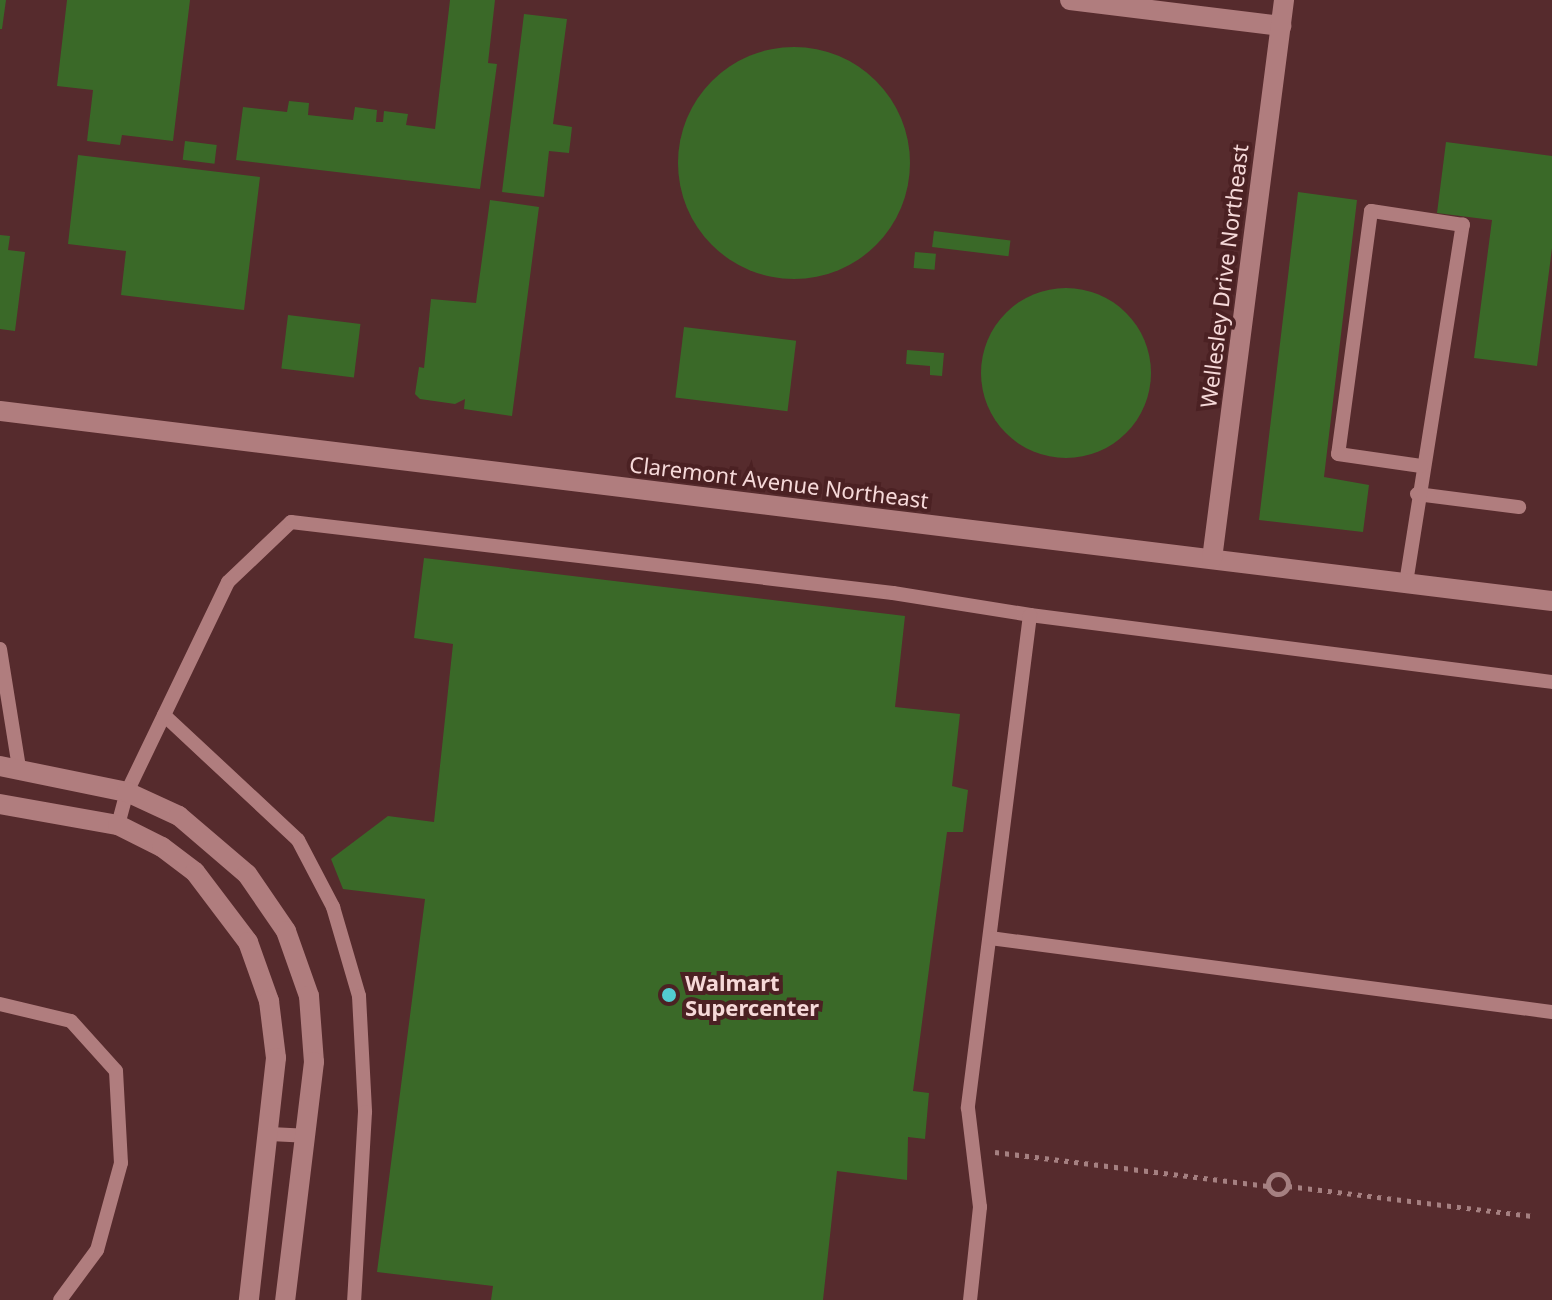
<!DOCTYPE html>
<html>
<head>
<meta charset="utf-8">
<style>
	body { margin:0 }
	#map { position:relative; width:1552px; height:1300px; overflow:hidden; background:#562b2d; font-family:"Noto Sans",sans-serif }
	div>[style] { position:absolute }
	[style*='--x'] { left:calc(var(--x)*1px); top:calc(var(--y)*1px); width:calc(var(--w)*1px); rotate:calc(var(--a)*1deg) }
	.building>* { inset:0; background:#3a6928; transform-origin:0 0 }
	.round { border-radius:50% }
	.path>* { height:5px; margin-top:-2.5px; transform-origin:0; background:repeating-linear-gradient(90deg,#a58081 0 4px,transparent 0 10px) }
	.path>.ring { margin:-2.5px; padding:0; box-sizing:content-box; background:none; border:5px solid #a58081; border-radius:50% }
	.lane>* { height:14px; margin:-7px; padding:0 7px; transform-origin:7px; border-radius:7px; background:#b07d7e }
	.street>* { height:20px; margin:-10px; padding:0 10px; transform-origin:10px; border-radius:10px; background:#b07d7e }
	.dots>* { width:22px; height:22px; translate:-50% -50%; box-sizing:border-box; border:4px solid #4b2123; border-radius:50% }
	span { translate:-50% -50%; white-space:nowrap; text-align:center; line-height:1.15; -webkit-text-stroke:8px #4b2123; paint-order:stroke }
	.street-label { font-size:22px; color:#f6d9d9 }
	.poi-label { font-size:22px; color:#f6d9d9; font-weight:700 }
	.left { translate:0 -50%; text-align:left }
</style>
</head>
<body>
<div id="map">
	<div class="building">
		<div style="clip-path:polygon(0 0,6px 0,2px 29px,0 29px)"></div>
		<div style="clip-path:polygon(67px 0,190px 0,173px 141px,122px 135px,120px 145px,87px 141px,93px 90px,57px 86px)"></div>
		<div style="clip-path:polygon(450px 0,495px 0,488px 63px,497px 64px,480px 189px,236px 160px,243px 107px,287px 112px,289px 101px,309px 103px,308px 115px,353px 120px,355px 107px,377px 110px,376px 122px,383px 122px,384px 111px,408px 114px,406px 125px,435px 129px)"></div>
		<div style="clip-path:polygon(524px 14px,567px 19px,553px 124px,572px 127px,569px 153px,549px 151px,544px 197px,502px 192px)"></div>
		<div class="round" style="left:678px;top:47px;width:232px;height:232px"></div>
		<div style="left:185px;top:141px;width:32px;height:19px;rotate:7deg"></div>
		<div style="clip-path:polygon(1446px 142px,1552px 156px,1552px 248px,1537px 366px,1474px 358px,1492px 220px,1437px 213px)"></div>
		<div style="clip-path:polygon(78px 155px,260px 177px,244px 310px,121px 295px,126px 251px,68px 244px)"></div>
		<div style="clip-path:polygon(1298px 192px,1357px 200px,1324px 477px,1369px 485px,1363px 532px,1259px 520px)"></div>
		<div style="clip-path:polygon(490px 200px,539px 207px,512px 416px,464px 409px,465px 399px,455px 404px,420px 399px,415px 394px,419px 367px,424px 368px,431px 299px,476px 303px)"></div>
		<div style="left:934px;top:231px;width:77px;height:16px;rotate:7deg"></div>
		<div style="clip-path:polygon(0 235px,10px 236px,8px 250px,25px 252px,15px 331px,0 329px)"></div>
		<div style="left:915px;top:252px;width:21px;height:16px;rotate:5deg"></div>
		<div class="round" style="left:981px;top:288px;width:170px;height:170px"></div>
		<div style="left:288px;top:315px;width:73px;height:54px;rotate:7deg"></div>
		<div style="left:684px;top:327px;width:113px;height:71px;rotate:7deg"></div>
		<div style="clip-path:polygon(907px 350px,944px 353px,942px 376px,930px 375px,930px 366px,906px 364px)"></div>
		<div style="clip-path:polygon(424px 558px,905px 616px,895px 707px,960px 714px,952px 786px,968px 790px,963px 832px,947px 832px,913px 1091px,929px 1093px,925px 1139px,908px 1137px,907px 1180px,837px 1171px,823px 1300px,491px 1300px,493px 1286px,377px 1272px,425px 899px,343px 889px,331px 859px,388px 816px,434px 822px,453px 644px,414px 638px)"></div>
	</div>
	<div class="path">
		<div style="--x:995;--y:1152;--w:275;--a:7.1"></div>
		<div class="ring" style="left:1268px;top:1174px;width:15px;height:15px"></div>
		<div style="--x:1288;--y:1186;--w:246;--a:7"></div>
	</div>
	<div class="lane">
		<div style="--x:1417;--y:494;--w:103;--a:7.3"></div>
		<div style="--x:1406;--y:583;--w:363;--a:-81"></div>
		<div style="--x:1463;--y:225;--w:93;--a:-171.3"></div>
		<div style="--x:1371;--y:211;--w:245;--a:97.7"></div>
		<div style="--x:1338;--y:454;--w:84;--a:8.2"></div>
		<div style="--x:1030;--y:615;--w:526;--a:7.31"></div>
		<div style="--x:0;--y:649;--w:121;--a:80.9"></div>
		<div style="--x:164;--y:715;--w:183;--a:43"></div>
		<div style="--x:298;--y:840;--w:76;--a:62.4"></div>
		<div style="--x:333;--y:907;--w:93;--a:73.7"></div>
		<div style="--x:359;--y:996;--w:116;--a:87"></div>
		<div style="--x:365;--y:1112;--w:188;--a:93.3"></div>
		<div style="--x:118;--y:825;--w:34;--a:-75"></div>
		<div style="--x:127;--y:792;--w:233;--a:-64.3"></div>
		<div style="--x:228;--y:582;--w:87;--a:-43.6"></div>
		<div style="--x:291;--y:522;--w:606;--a:6.73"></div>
		<div style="--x:893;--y:593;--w:139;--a:9.1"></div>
		<div style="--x:1030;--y:615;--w:497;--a:97.2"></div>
		<div style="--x:968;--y:1108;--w:100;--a:83.1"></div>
		<div style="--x:980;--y:1207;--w:94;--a:96.1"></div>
		<div style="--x:990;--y:938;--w:567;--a:7.5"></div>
		<div style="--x:0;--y:1004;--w:73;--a:13.5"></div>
		<div style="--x:71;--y:1021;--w:67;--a:48"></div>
		<div style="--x:116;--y:1071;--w:92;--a:86.9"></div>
		<div style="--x:121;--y:1163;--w:90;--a:105.4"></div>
		<div style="--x:97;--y:1250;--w:62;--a:126.5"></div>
		<div style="--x:270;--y:1134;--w:35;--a:3"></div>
	</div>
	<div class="street">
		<div style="--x:1070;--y:0;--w:213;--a:7"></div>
		<div style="--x:0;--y:411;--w:1564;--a:6.98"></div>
		<div style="--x:1212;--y:559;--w:564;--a:-82.66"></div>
		<div style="--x:0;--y:766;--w:130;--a:11.6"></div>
		<div style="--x:127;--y:792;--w:57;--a:24.8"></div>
		<div style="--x:179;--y:816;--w:89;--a:40.5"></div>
		<div style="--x:247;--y:874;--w:69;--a:55.6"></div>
		<div style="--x:286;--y:931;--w:69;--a:70.5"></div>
		<div style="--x:309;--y:996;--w:66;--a:85.7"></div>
		<div style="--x:314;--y:1062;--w:240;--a:96.9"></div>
		<div style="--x:0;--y:804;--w:120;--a:10.1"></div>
		<div style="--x:118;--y:825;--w:49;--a:26.6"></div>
		<div style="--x:162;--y:847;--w:41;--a:37.1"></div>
		<div style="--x:195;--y:872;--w:88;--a:52.9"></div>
		<div style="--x:248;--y:942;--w:63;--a:70.4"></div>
		<div style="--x:269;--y:1001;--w:57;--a:83"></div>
		<div style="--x:276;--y:1058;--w:244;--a:96.4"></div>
	</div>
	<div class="dots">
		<div style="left:669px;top:995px;background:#52ccd0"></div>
	</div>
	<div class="street-label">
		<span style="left:1224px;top:276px;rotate:-83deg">Wellesley Drive Northeast</span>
		<span style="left:779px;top:482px;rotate:7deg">Claremont Avenue Northeast</span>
	</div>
	<div class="poi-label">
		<span class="left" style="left:685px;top:995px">Walmart<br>Supercenter</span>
	</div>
</div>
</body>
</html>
